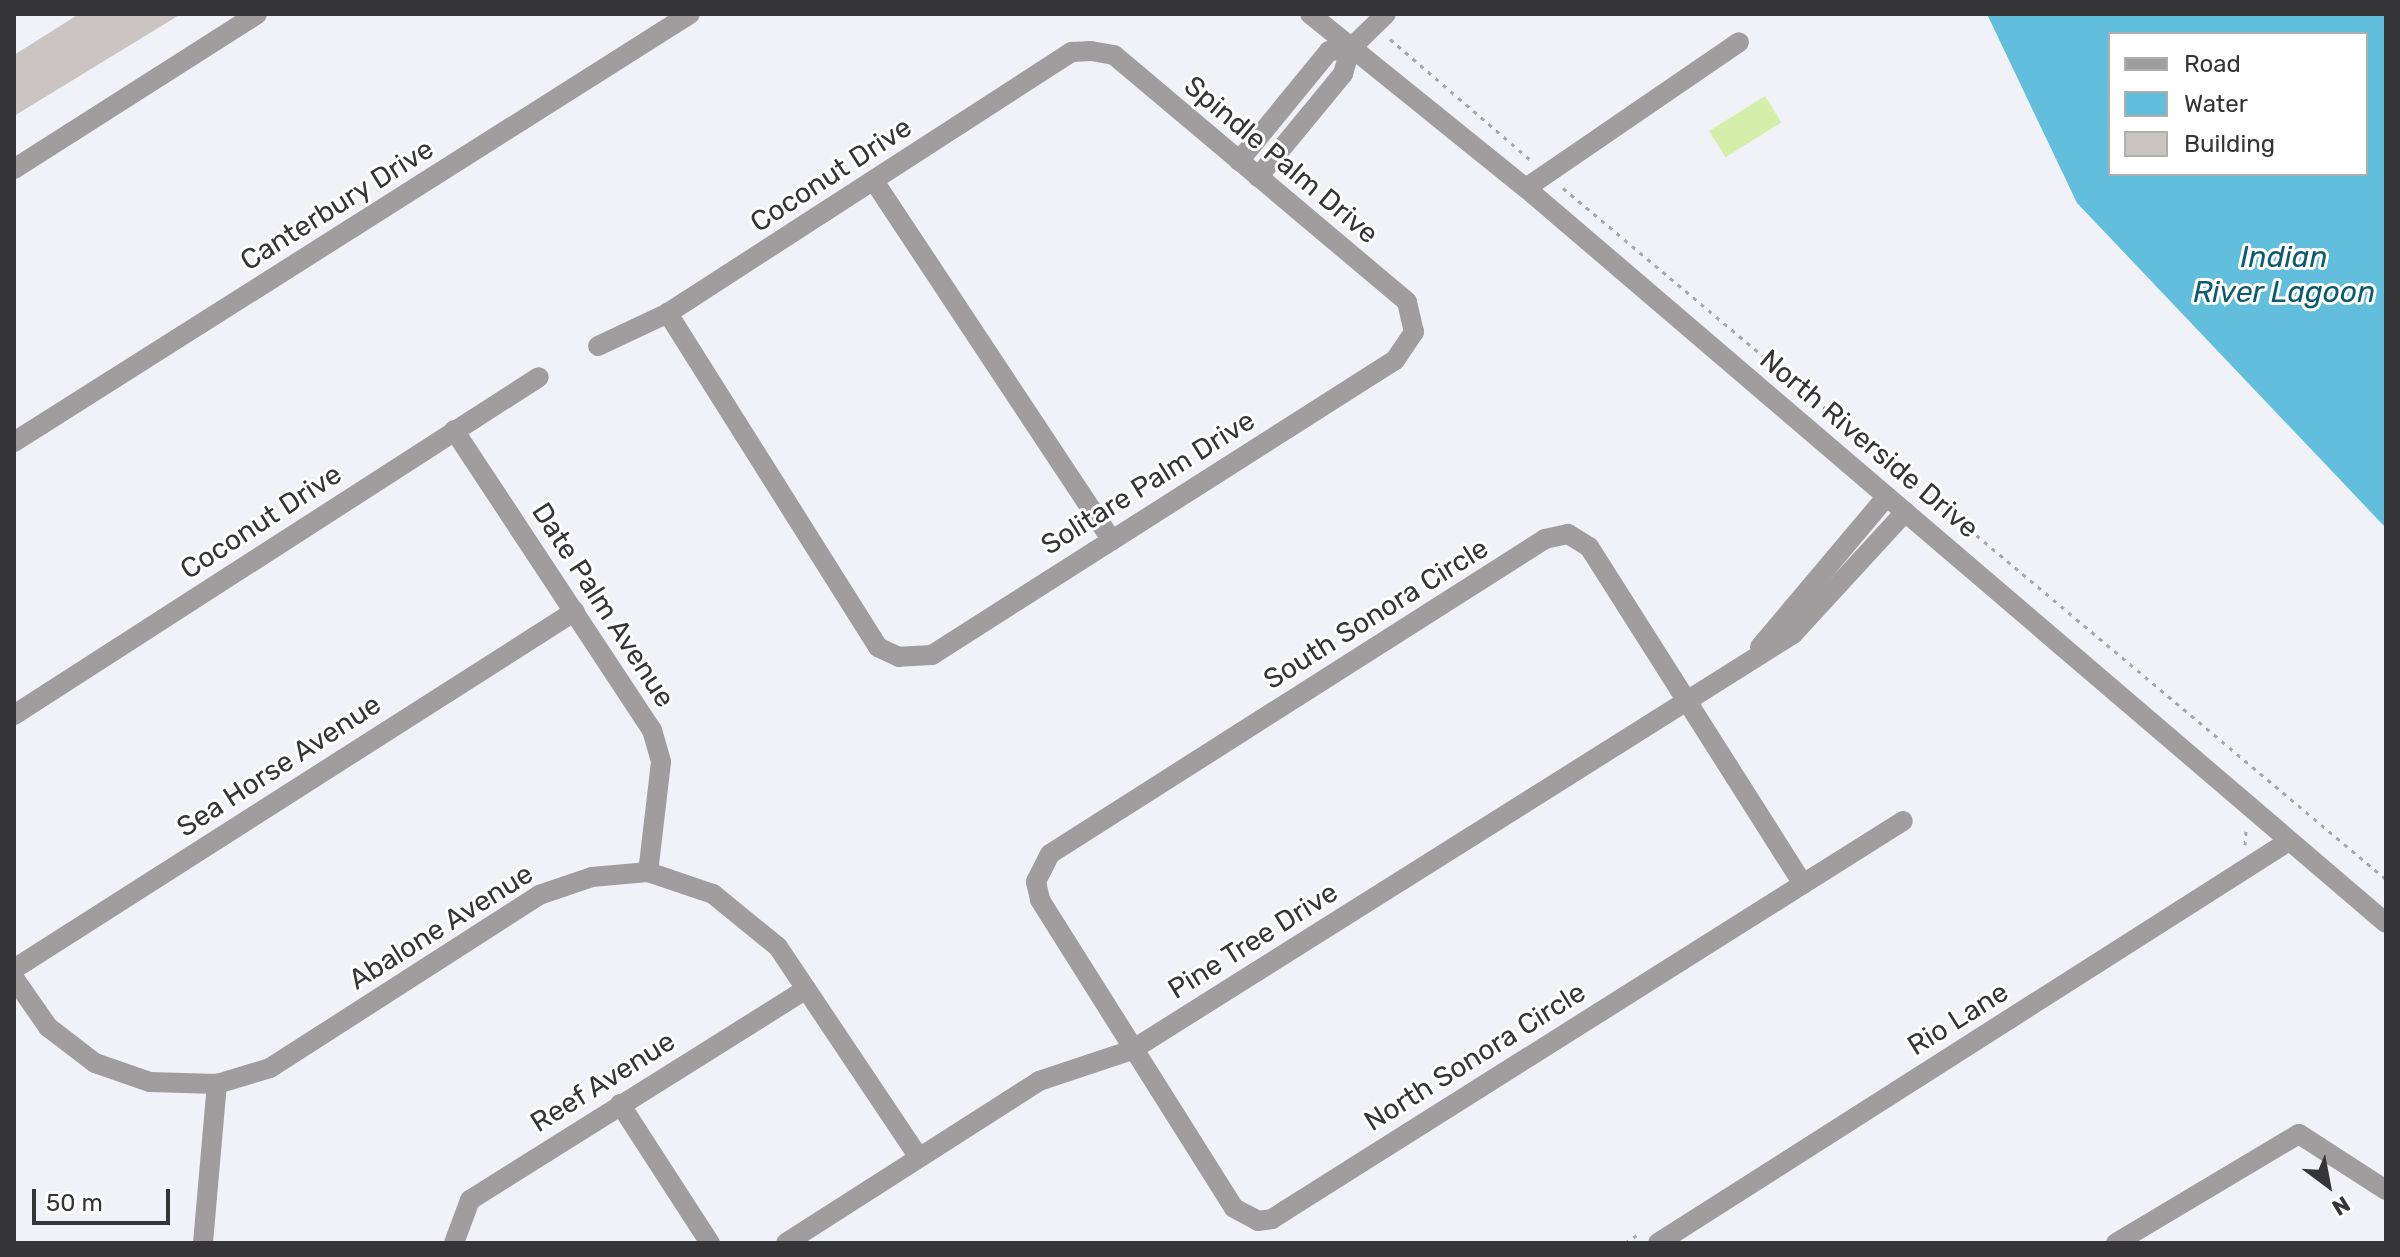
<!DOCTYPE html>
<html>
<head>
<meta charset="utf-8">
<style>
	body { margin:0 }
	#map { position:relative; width:2400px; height:1257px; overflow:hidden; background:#f1f2f7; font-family:Rubik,sans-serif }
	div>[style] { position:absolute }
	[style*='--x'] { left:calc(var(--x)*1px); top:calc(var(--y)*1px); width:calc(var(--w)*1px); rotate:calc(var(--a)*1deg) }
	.green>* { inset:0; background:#d5eeaa; transform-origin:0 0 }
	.water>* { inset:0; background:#62bedd }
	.building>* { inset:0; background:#cac5c2 }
	.path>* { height:3px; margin-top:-1.5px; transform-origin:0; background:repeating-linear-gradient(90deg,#a7a7ab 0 4px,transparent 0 10px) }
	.minor>* { height:20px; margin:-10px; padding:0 10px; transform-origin:10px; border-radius:10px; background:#a09d9e }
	span { translate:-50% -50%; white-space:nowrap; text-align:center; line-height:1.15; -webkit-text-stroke:6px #fff; paint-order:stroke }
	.street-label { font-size:28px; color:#353537 }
	.water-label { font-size:30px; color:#0e5a70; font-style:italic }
	.frame { position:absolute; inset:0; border:16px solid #353537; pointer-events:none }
	.legend { position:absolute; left:2108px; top:32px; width:260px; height:144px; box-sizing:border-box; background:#fff; border:2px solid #aeaeaf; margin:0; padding:10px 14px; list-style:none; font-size:24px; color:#353537 }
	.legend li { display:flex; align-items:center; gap:16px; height:40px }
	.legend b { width:40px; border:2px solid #aeaeaf }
	.north { position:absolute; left:2288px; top:1145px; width:80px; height:80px; -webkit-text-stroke:6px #fff; paint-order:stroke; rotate:148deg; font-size:22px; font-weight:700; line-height:32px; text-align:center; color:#353537 }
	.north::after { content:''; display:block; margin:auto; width:28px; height:36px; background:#353537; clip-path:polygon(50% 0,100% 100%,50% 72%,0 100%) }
	.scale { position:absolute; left:32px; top:1189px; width:138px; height:36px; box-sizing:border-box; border:4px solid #353537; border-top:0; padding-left:10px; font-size:24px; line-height:28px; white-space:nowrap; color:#353537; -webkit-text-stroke:6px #fff; paint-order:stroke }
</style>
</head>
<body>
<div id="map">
	<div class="green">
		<div style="left:1765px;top:96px;width:31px;height:66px;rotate:58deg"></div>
	</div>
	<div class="water">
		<div style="clip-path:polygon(evenodd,1987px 14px,2386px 14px,2386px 528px,2077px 203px,1987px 14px,2110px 34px,2366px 34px,2366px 174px,2110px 174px,2110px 34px)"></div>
	</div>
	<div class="building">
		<div style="clip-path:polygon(79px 14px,181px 14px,14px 116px,14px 55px)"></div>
	</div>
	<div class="path">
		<div style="--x:1390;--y:39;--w:189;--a:40.7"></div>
		<div style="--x:1563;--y:188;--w:1075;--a:40.02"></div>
		<div style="--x:2245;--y:845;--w:16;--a:-86"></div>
		<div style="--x:1625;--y:1243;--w:18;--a:-34"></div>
	</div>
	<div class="minor">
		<div style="--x:1310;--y:14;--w:277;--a:38.9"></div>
		<div style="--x:1526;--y:188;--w:1131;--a:40.52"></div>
		<div style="--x:1239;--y:161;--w:142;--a:-50.7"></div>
		<div style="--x:1329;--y:51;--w:21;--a:-5"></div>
		<div style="--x:14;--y:169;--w:288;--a:-32.5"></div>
		<div style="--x:1258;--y:177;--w:134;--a:-50.5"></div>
		<div style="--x:1343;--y:74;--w:26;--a:-74"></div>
		<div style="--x:1350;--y:49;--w:50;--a:-44.2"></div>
		<div style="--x:874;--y:181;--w:431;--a:56.5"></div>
		<div style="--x:1526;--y:188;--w:258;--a:-34.4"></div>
		<div style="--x:598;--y:346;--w:77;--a:-25.2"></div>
		<div style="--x:668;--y:313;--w:481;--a:-32.9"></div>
		<div style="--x:1072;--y:52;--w:19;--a:-3"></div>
		<div style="--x:1091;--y:51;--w:23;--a:10"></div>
		<div style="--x:1114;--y:55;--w:383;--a:40.1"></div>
		<div style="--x:1407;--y:302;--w:31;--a:77"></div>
		<div style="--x:1414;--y:332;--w:34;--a:124"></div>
		<div style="--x:1395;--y:360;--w:549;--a:147.5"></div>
		<div style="--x:932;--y:655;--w:33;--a:177"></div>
		<div style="--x:899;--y:657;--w:23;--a:-155"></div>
		<div style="--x:878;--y:647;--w:395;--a:-122.2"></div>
		<div style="--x:454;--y:430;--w:359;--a:56.6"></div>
		<div style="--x:652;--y:730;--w:33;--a:74"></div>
		<div style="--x:661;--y:762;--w:111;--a:96.7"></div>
		<div style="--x:14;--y:442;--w:800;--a:-32.34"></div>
		<div style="--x:1760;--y:647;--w:197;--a:-49.9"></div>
		<div style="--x:14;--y:715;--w:624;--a:-32.77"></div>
		<div style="--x:1803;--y:884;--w:399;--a:-122.4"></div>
		<div style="--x:1589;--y:547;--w:25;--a:-148"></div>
		<div style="--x:1568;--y:534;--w:24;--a:168"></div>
		<div style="--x:1545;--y:539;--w:587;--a:147.53"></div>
		<div style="--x:1050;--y:854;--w:31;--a:117"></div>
		<div style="--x:1036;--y:882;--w:18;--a:77"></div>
		<div style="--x:1040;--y:900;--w:364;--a:57.8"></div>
		<div style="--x:1234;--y:1208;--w:27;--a:28"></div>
		<div style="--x:1258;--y:1221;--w:14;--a:-8"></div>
		<div style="--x:1272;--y:1219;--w:17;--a:-33"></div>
		<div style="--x:1286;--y:1210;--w:611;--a:-32.23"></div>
		<div style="--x:1803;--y:884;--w:118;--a:-32.2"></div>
		<div style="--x:14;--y:969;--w:665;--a:-32.54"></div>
		<div style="--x:14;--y:978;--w:60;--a:55.2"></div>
		<div style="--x:48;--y:1027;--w:59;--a:37.5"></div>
		<div style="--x:95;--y:1063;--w:58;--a:19.1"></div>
		<div style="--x:150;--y:1082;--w:67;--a:1.7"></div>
		<div style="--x:217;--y:1084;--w:55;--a:-16.8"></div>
		<div style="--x:270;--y:1068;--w:320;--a:-32.7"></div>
		<div style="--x:539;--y:895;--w:56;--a:-18.8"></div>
		<div style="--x:592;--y:877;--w:56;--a:-5.1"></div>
		<div style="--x:648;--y:872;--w:69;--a:18.7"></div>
		<div style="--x:713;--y:894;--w:84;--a:39.2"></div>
		<div style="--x:778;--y:947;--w:250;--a:56.2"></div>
		<div style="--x:620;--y:1104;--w:166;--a:57.1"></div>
		<div style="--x:203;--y:1243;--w:160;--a:-85"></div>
		<div style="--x:454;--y:1243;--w:46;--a:-69.6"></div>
		<div style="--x:470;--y:1200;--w:397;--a:-32.1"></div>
		<div style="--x:786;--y:1243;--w:300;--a:-32.6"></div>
		<div style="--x:1039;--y:1081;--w:98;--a:-18.4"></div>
		<div style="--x:1132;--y:1050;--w:781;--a:-32.18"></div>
		<div style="--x:1793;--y:634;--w:166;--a:-47.4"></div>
		<div style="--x:1658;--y:1243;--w:748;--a:-32.5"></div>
		<div style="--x:2116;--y:1243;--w:213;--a:-30.8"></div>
		<div style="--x:2299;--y:1134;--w:103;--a:32.8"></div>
	</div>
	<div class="street-label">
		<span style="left:1281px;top:160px;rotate:40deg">Spindle Palm Drive</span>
		<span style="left:831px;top:175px;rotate:-33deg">Coconut Drive</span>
		<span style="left:337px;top:205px;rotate:-32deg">Canterbury Drive</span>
		<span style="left:1869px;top:444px;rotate:40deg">North Riverside Drive</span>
		<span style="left:1148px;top:483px;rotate:-32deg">Solitare Palm Drive</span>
		<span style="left:261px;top:522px;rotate:-33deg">Coconut Drive</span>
		<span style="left:603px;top:605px;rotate:57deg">Date Palm Avenue</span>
		<span style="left:1376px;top:614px;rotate:-32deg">South Sonora Circle</span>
		<span style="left:279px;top:766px;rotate:-33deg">Sea Horse Avenue</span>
		<span style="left:441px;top:927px;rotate:-32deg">Abalone Avenue</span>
		<span style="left:1253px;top:941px;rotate:-32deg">Pine Tree Drive</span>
		<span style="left:1958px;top:1019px;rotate:-32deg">Rio Lane</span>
		<span style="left:1475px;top:1057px;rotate:-32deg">North Sonora Circle</span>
		<span style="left:603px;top:1082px;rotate:-32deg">Reef Avenue</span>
	</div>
	<div class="water-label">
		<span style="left:2284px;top:274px">Indian<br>River Lagoon</span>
	</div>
	<div class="frame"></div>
	<ul class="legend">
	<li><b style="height:10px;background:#a09d9e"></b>Road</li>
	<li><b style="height:22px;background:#62bedd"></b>Water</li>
	<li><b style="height:22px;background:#cac5c2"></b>Building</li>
	</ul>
	<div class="north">N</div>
	<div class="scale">50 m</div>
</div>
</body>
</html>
